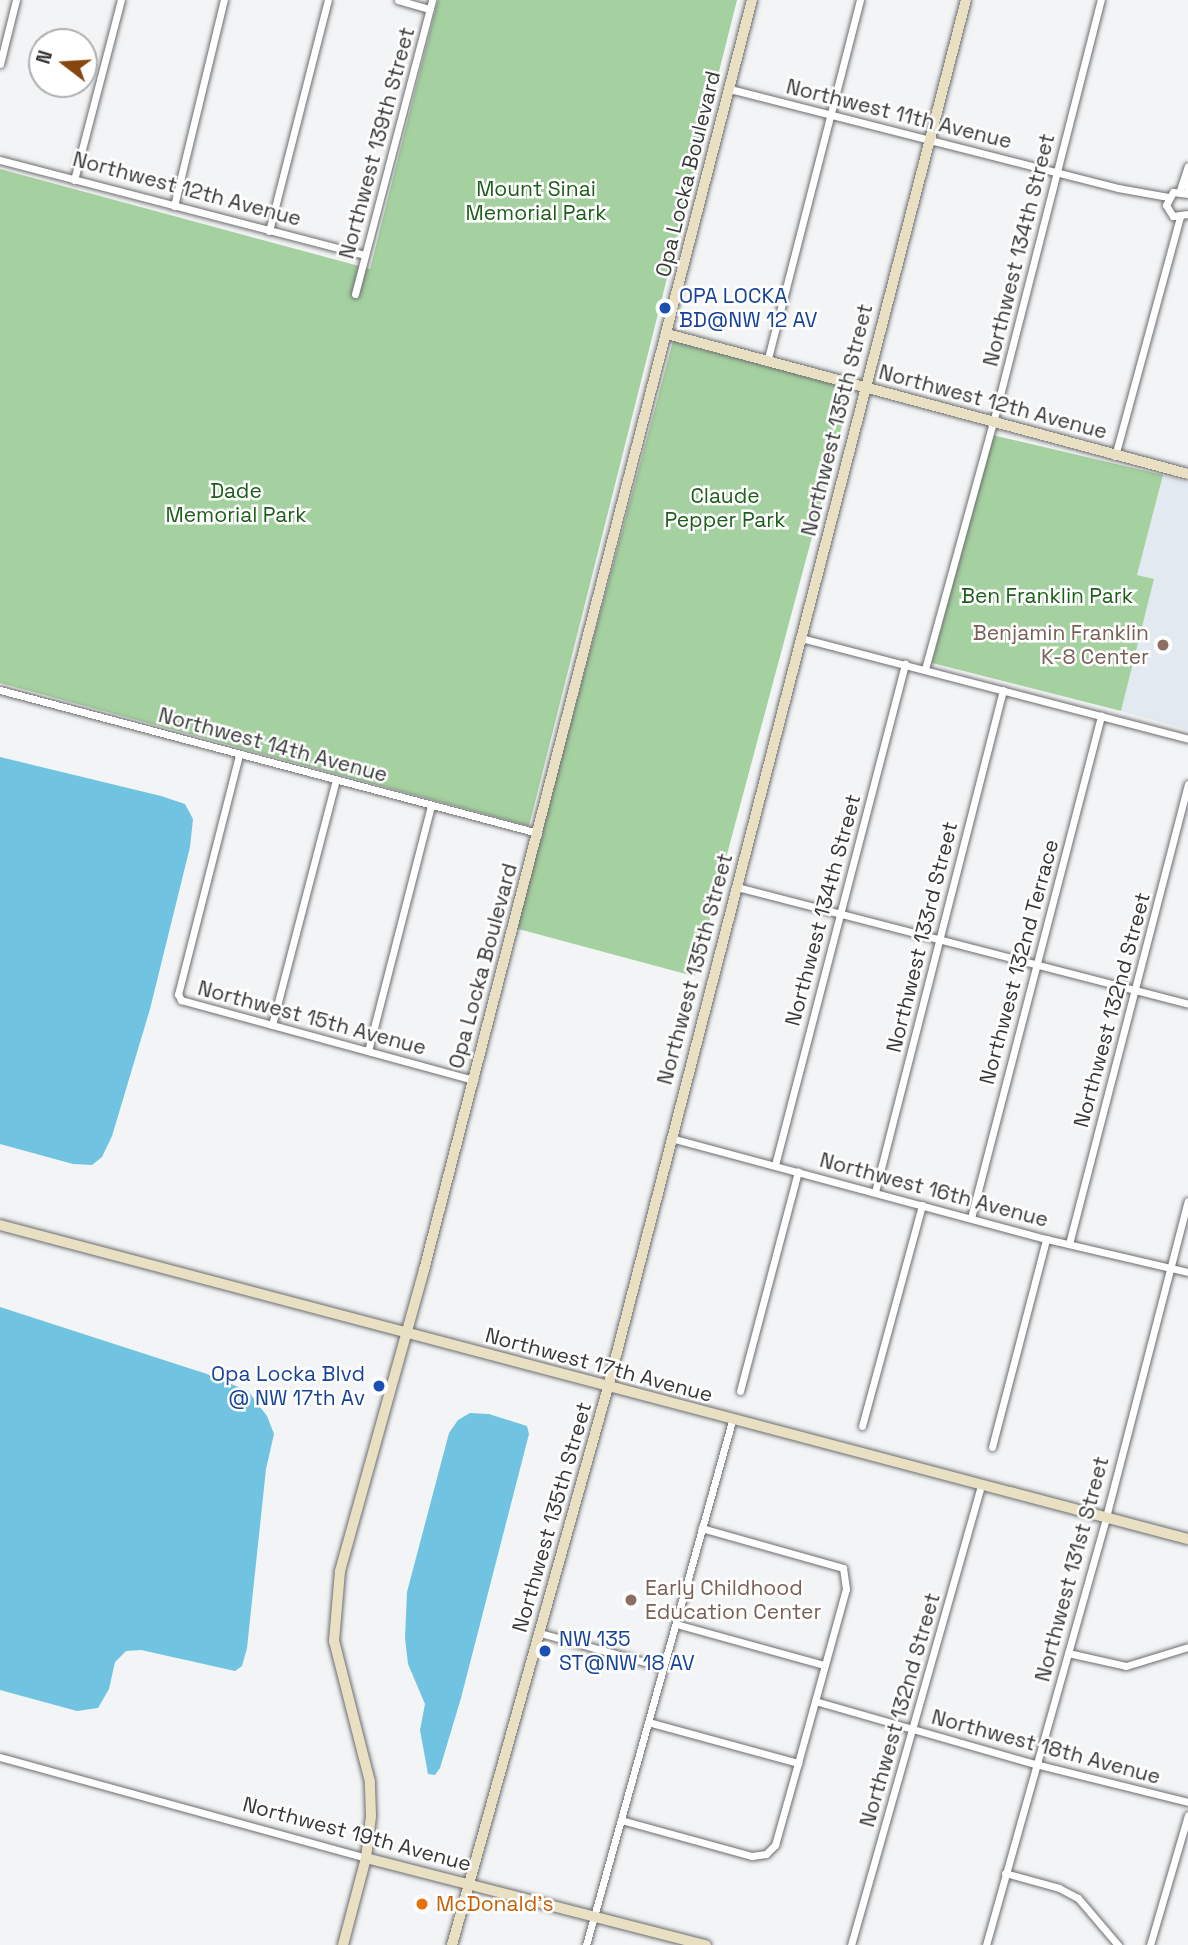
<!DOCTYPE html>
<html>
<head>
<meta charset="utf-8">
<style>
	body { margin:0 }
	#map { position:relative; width:1188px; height:1945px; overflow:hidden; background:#f3f4f5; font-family:"Space Grotesk",sans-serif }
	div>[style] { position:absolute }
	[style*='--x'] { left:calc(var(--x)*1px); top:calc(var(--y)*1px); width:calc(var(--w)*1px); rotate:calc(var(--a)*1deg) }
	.built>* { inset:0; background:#e2e9f0 }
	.green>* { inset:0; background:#a5d0a0; transform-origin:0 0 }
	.water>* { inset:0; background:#70c3e1 }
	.roads { filter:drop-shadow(0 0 2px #6c6d6f) drop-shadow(0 0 2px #6c6d6f) }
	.street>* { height:7px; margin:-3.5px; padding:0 3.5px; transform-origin:3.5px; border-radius:3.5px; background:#fff }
	.secondary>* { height:10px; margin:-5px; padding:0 5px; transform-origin:5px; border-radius:5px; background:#e9e0c4 }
	.dots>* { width:19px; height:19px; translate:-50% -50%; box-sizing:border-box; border:4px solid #fff; border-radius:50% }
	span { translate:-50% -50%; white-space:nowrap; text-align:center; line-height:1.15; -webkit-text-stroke:5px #fff; paint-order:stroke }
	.street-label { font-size:21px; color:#363738 }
	.park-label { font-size:21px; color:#1c5e19 }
	.transit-label { font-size:21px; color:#164399 }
	.left { translate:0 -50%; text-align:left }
	.right { translate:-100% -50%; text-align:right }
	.education-label { font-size:21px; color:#785e54 }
	.food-label { font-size:21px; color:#c56008 }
	.north { position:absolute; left:28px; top:28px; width:70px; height:70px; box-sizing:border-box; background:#fff; border:2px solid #afafaf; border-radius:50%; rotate:287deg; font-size:19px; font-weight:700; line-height:28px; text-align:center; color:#363738 }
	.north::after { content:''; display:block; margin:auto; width:24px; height:32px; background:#86470e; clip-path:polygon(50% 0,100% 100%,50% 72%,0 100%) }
</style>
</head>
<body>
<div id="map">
	<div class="built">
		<div style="clip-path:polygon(1163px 475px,1188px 482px,1188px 730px,1121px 711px,1154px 579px,1137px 575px)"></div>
	</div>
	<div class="green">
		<div style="clip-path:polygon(438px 0,737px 0,529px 826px,0 683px,0 169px,370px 269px)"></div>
		<div style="left:673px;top:341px;width:185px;height:608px;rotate:15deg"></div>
		<div style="clip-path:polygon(992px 435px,1163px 475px,1137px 575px,1154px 579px,1121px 711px,932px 663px)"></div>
	</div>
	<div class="water">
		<div style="clip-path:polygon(0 757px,161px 796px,185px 804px,193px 819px,190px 847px,150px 1009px,112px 1136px,102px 1157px,92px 1165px,73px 1164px,0 1144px)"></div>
		<div style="clip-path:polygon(0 1307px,207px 1374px,248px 1391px,267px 1416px,274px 1434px,266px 1469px,247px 1648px,242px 1666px,235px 1671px,141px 1650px,126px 1651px,115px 1662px,109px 1689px,98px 1708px,77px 1711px,0 1690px)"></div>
		<div style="clip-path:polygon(470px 1413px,489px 1414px,527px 1426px,529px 1434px,461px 1698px,440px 1768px,435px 1775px,428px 1774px,420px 1730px,425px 1704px,408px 1664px,405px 1638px,407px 1592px,449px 1433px,458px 1420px)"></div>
	</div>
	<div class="roads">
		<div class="street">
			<div style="--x:398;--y:0;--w:33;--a:16"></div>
			<div style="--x:0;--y:64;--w:66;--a:-76"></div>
			<div style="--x:730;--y:89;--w:400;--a:14.3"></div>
			<div style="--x:1118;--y:188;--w:51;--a:10.2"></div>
			<div style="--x:0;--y:160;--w:377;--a:14.6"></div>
			<div style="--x:74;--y:180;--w:186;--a:-75.4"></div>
			<div style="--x:1180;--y:190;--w:25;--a:-72"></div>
			<div style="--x:1187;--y:193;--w:11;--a:-85"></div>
			<div style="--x:1188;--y:194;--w:15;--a:-172"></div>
			<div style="--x:1173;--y:192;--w:15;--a:118"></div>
			<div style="--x:1166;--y:205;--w:13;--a:58"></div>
			<div style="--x:1173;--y:216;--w:15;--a:-8"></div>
			<div style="--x:174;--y:206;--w:212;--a:-76.4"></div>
			<div style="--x:269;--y:231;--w:238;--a:-75.7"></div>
			<div style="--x:355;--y:294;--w:304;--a:-75.3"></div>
			<div style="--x:767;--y:362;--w:374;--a:-75.6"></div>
			<div style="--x:1115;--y:456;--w:248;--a:-74.8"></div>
			<div style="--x:801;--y:638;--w:400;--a:14.6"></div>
			<div style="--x:925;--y:669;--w:272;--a:-74.6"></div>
			<div style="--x:997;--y:407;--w:420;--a:-75.7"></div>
			<div style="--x:0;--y:690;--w:557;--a:14.89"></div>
			<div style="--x:239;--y:755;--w:247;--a:104.3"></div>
			<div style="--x:178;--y:994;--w:7;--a:63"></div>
			<div style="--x:181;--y:1000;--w:304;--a:15.3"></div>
			<div style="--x:737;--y:887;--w:466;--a:14.5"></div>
			<div style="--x:272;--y:1025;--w:253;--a:-75.4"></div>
			<div style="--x:368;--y:1051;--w:254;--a:-75.6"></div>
			<div style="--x:671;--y:1138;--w:388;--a:15.1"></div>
			<div style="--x:1046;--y:1239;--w:146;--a:13.1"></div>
			<div style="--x:775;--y:1165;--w:518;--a:-75.45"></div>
			<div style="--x:875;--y:1192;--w:518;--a:-75.7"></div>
			<div style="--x:971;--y:1218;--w:519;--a:-75.48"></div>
			<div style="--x:1069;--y:1244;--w:475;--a:-75.5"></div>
			<div style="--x:740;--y:1391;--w:227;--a:-75.2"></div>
			<div style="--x:862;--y:1426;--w:229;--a:-74.8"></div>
			<div style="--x:992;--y:1447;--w:215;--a:-75.4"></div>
			<div style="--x:676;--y:1624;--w:154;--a:15.5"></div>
			<div style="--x:540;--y:1633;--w:128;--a:15.5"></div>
			<div style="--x:1068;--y:1653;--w:59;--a:12.6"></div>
			<div style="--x:1126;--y:1666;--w:65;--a:-17"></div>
			<div style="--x:815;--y:1701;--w:229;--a:16"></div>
			<div style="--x:1035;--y:1764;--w:158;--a:13.9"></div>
			<div style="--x:648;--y:1722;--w:156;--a:15.3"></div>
			<div style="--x:0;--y:1757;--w:380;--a:15.4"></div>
			<div style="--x:621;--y:1820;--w:136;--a:15.4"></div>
			<div style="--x:752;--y:1856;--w:14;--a:-8"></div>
			<div style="--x:766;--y:1854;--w:13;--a:-45"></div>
			<div style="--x:775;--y:1845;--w:85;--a:-74.3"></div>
			<div style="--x:798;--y:1763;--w:180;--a:-74.6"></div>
			<div style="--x:846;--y:1589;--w:21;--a:-98"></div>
			<div style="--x:843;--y:1568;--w:147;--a:-164.2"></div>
			<div style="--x:1005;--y:1873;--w:56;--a:15.5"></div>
			<div style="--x:1059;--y:1888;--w:21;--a:28"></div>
			<div style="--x:1078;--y:1898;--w:62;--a:49.6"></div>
			<div style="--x:586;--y:1945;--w:544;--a:-74.43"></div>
			<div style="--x:851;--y:1945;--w:478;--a:-74.2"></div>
			<div style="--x:986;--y:1945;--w:445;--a:-74.3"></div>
			<div style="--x:1106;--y:1517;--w:326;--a:-75.5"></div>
			<div style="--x:1150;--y:1945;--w:135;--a:-73.7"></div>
		</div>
		<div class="secondary">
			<div style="--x:667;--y:334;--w:539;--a:15.04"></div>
			<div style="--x:0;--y:1225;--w:1229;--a:14.81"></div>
			<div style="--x:366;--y:1858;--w:351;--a:14.4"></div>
			<div style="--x:343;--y:1945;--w:90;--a:-75.2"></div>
			<div style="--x:366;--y:1858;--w:42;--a:-83.2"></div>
			<div style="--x:371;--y:1816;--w:34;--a:-92"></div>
			<div style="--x:370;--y:1782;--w:146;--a:-104.3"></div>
			<div style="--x:334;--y:1641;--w:70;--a:-85.1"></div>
			<div style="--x:340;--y:1571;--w:313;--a:-74.4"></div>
			<div style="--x:424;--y:1270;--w:1312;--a:-75.52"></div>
			<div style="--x:452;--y:1945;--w:579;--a:-74.38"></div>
			<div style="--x:608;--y:1387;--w:1432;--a:-75.53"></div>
		</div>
	</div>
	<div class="dots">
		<div style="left:665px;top:308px;background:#1a4fb4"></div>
		<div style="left:1163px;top:645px;background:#8d6e63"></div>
		<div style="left:379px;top:1386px;background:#1a4fb4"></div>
		<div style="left:631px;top:1600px;background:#8d6e63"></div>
		<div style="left:545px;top:1651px;background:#1a4fb4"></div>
		<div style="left:422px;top:1904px;background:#e8710a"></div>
	</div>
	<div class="street-label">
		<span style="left:899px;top:114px;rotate:14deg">Northwest 11th Avenue</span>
		<span style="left:377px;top:143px;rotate:-75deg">Northwest 139th Street</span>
		<span style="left:688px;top:174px;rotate:-76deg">Opa Locka Boulevard</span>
		<span style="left:187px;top:189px;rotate:15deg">Northwest 12th Avenue</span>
		<span style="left:1019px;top:250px;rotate:-76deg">Northwest 134th Street</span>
		<span style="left:993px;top:402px;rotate:15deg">Northwest 12th Avenue</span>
		<span style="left:837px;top:420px;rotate:-76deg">Northwest 135th Street</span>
		<span style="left:273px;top:745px;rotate:15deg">Northwest 14th Avenue</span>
		<span style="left:823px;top:910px;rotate:-75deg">Northwest 134th Street</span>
		<span style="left:922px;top:937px;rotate:-76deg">Northwest 133rd Street</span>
		<span style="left:1019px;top:962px;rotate:-75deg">Northwest 132nd Terrace</span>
		<span style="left:483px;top:966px;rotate:-75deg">Opa Locka Boulevard</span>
		<span style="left:695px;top:969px;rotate:-75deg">Northwest 135th Street</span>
		<span style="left:1112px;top:1010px;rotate:-75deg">Northwest 132nd Street</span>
		<span style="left:312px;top:1018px;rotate:15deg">Northwest 15th Avenue</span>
		<span style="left:934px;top:1190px;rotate:15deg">Northwest 16th Avenue</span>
		<span style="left:599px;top:1365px;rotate:15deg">Northwest 17th Avenue</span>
		<span style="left:552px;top:1517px;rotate:-74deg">Northwest 135th Street</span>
		<span style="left:1072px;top:1569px;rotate:-75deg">Northwest 131st Street</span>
		<span style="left:900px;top:1710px;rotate:-74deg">Northwest 132nd Street</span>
		<span style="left:1046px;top:1747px;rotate:15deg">Northwest 18th Avenue</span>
		<span style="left:357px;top:1834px;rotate:15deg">Northwest 19th Avenue</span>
	</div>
	<div class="park-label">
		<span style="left:536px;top:201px">Mount Sinai<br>Memorial Park</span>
		<span style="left:236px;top:503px">Dade<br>Memorial Park</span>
		<span style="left:725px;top:508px">Claude<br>Pepper Park</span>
		<span style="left:1047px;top:596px">Ben Franklin Park</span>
	</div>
	<div class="transit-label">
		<span class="left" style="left:679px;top:308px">OPA LOCKA<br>BD@NW 12 AV</span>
		<span class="right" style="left:365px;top:1386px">Opa Locka Blvd<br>@ NW 17th Av</span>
		<span class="left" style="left:559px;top:1651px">NW 135<br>ST@NW 18 AV</span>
	</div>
	<div class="education-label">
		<span class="right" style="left:1149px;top:645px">Benjamin Franklin<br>K-8 Center</span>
		<span class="left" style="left:645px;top:1600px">Early Childhood<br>Education Center</span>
	</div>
	<div class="food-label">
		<span class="left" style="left:436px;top:1904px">McDonald's</span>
	</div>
	<div class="north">N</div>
</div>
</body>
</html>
